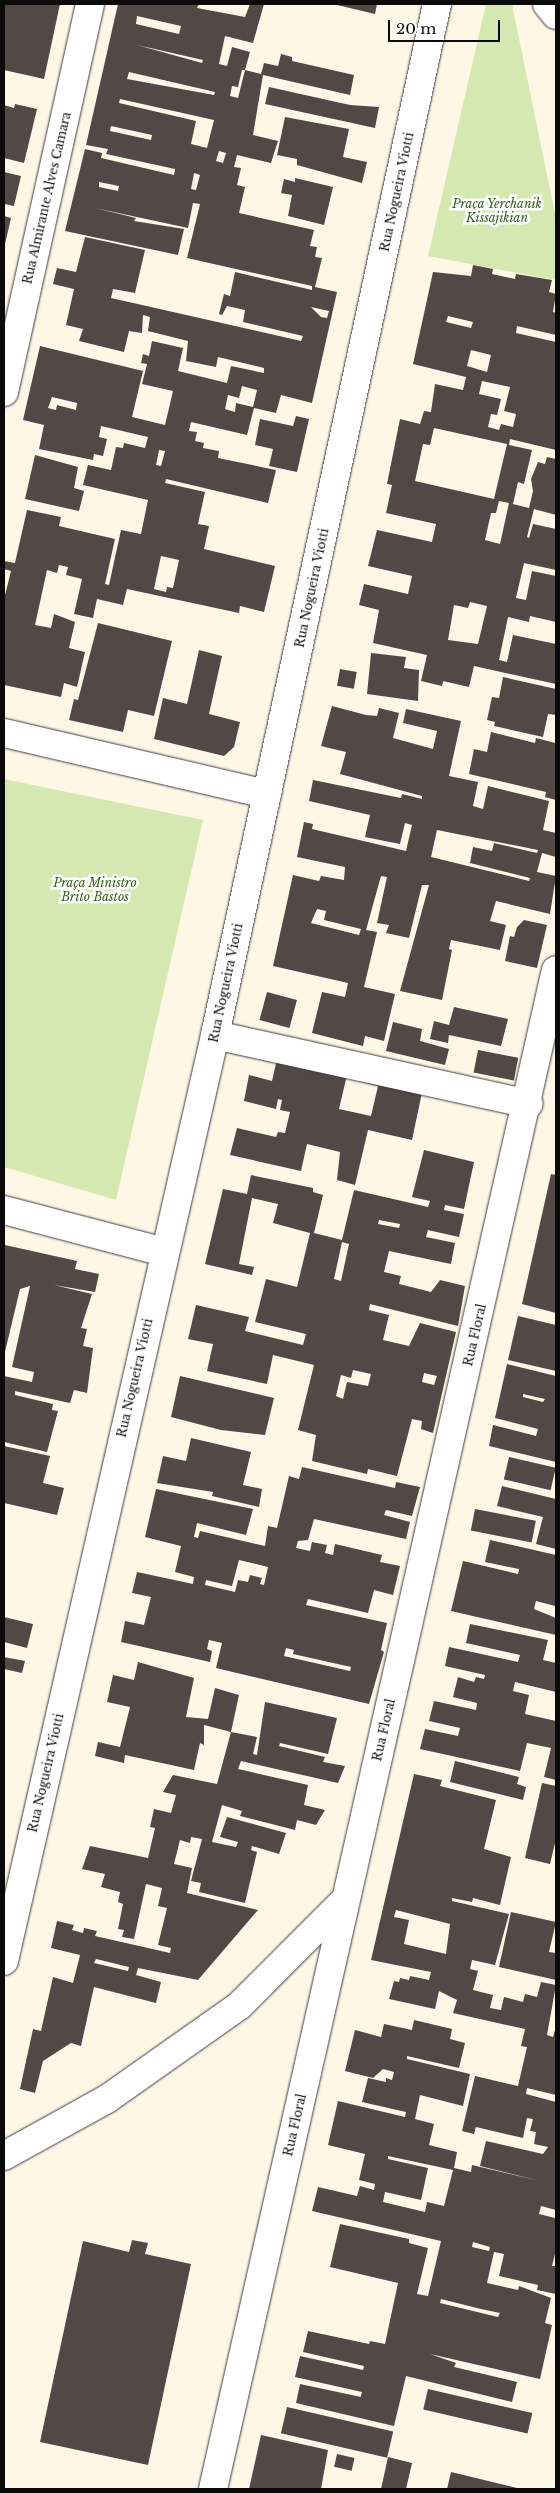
<!DOCTYPE html>
<html>
<head>
<meta charset="utf-8">
<style>
	body { margin:0 }
	#map { position:relative; width:560px; height:2493px; overflow:hidden; background:#fff7e6; font-family:"Libre Baskerville",serif }
	div>[style] { position:absolute }
	[style*='--x'] { left:calc(var(--x)*1px); top:calc(var(--y)*1px); width:calc(var(--w)*1px); rotate:calc(var(--a)*1deg) }
	.green>* { inset:0; background:#d5e8b1 }
	.building>* { inset:0; background:#524946; transform-origin:0 0 }
	.roads { filter:drop-shadow(0 0 1px #3d3d3d) drop-shadow(0 0 1px #3d3d3d) }
	.street>* { height:28px; margin:-14px; padding:0 14px; transform-origin:14px; border-radius:14px; background:#fff }
	span { translate:-50% -50%; white-space:nowrap; text-align:center; line-height:1.15; -webkit-text-stroke:5px #fff; paint-order:stroke }
	.street-label { font-size:12px; color:#0a0a0a }
	.park-label { font-size:12px; color:#33601b; font-style:italic }
	.frame { position:absolute; inset:0; border:5px solid #0a0a0a; pointer-events:none }
	.scale { position:absolute; left:388px; top:20px; width:112px; height:22px; box-sizing:border-box; border:2px solid #0a0a0a; border-top:0; padding-left:6px; font-size:15px; line-height:18px; white-space:nowrap; color:#0a0a0a; -webkit-text-stroke:4px #fff; paint-order:stroke }
</style>
</head>
<body>
<div id="map">
	<div class="green">
		<div style="clip-path:polygon(486px 4px,512px 4px,555px 214px,556px 280px,428px 256px)"></div>
		<div style="clip-path:polygon(4px 779px,203px 820px,116px 1200px,4px 1167px)"></div>
	</div>
	<div class="building">
		<div style="clip-path:polygon(4px 4px,60px 4px,44px 79px,4px 70px)"></div>
		<div style="clip-path:polygon(evenodd,118px 4px,199px 4px,197px 8px,245px 17px,250px 4px,264px 4px,253px 43px,225px 36px,219px 64px,227px 66px,232px 47px,250px 52px,245px 70px,261px 74px,264px 63px,278px 66px,281px 54px,292px 57px,292px 61px,354px 75px,350px 95px,263px 75px,253px 135px,278px 141px,271px 163px,237px 155px,234px 167px,241px 168px,237px 185px,245px 187px,239px 213px,314px 230px,310px 246px,317px 247px,315px 257px,322px 258px,315px 287px,337px 292px,312px 403px,281px 395px,276px 413px,254px 408px,247px 435px,191px 422px,189px 431px,197px 432px,195px 441px,204px 443px,203px 448px,219px 451px,218px 458px,276px 470px,268px 503px,166px 479px,165px 483px,205px 492px,198px 524px,209px 526px,204px 549px,275px 566px,264px 612px,240px 606px,239px 613px,127px 589px,123px 605px,97px 599px,93px 618px,74px 614px,82px 579px,66px 575px,68px 567px,59px 565px,57px 573px,47px 570px,35px 625px,51px 628px,54px 614px,75px 622px,69px 648px,85px 652px,77px 687px,64px 683px,61px 697px,4px 685px,4px 599px,11px 571px,4px 569px,4px 561px,15px 563px,27px 510px,61px 517px,59px 526px,115px 539px,105px 584px,109px 585px,121px 530px,141px 534px,148px 500px,83px 485px,88px 465px,111px 470px,116px 447px,123px 448px,124px 443px,145px 448px,148px 437px,101px 426px,99px 437px,107px 439px,103px 456px,94px 454px,93px 460px,39px 449px,44px 425px,23px 420px,40px 346px,143px 371px,132px 417px,165px 425px,173px 391px,142px 384px,147px 364px,141px 363px,143px 354px,149px 356px,152px 341px,183px 348px,178px 371px,227px 383px,231px 366px,264px 373px,264px 368px,218px 357px,216px 367px,186px 361px,188px 341px,148px 331px,150px 317px,143px 315px,142px 333px,129px 331px,124px 352px,79px 341px,83px 329px,66px 325px,74px 289px,53px 284px,57px 268px,76px 272px,85px 237px,145px 250px,135px 293px,113px 289px,111px 298px,301px 341px,303px 336px,243px 322px,245px 310px,227px 306px,222px 315px,219px 314px,224px 294px,230px 296px,235px 272px,312px 290px,312px 286px,187px 258px,200px 204px,193px 203px,188px 228px,95px 208px,136px 218px,134px 221px,184px 229px,178px 255px,65px 231px,85px 149px,102px 153px,101px 158px,174px 175px,175px 169px,106px 154px,108px 149px,86px 145px,118px 4px,137px 16px,181px 26px,179px 34px,136px 24px,137px 16px,118px 4px,137px 45px,203px 60px,202px 63px,137px 45px,118px 4px,242px 70px,245px 70px,238px 98px,230px 96px,232px 86px,238px 87px,242px 70px,118px 4px,129px 72px,215px 92px,214px 95px,127px 79px,129px 72px,118px 4px,120px 99px,214px 120px,207px 148px,191px 144px,196px 121px,119px 103px,120px 99px,118px 4px,111px 126px,152px 135px,151px 140px,110px 131px,111px 126px,118px 4px,219px 151px,226px 153px,223px 163px,216px 161px,219px 151px,118px 4px,194px 173px,200px 175px,196px 190px,191px 189px,194px 173px,118px 4px,99px 182px,119px 186px,118px 191px,99px 187px,99px 182px,118px 4px,311px 307px,329px 311px,327px 318px,321px 317px,311px 307px,118px 4px,242px 386px,257px 390px,253px 407px,236px 403px,235px 412px,225px 409px,228px 395px,239px 398px,242px 386px,118px 4px,52px 397px,77px 403px,76px 410px,57px 405px,56px 410px,48px 408px,52px 397px,118px 4px,159px 450px,165px 451px,161px 466px,156px 465px,159px 450px,118px 4px,161px 556px,179px 560px,173px 588px,167px 587px,166px 592px,154px 589px,161px 556px)"></div>
		<div style="clip-path:polygon(333px 4px,377px 4px,375px 14px)"></div>
		<div style="clip-path:polygon(269px 87px,350px 105px,379px 107px,375px 128px,265px 104px)"></div>
		<div style="clip-path:polygon(15px 104px,37px 109px,24px 163px,4px 158px,4px 105px,14px 108px)"></div>
		<div style="clip-path:polygon(285px 117px,349px 129px,343px 157px,367px 162px,362px 183px,297px 165px,297px 159px,277px 155px)"></div>
		<div style="clip-path:polygon(4px 172px,21px 176px,14px 206px,4px 204px)"></div>
		<div style="clip-path:polygon(295px 178px,333px 187px,324px 225px,288px 216px,292px 195px,281px 193px,284px 179px,295px 182px)"></div>
		<div style="clip-path:polygon(4px 216px,11px 218px,5px 244px,4px 244px)"></div>
		<div style="clip-path:polygon(evenodd,473px 265px,493px 269px,492px 274px,515px 279px,516px 274px,552px 280px,549px 292px,556px 294px,553px 312px,556px 313px,556px 335px,517px 326px,516px 333px,556px 342px,556px 450px,510px 439px,509px 445px,532px 450px,524px 484px,518px 482px,513px 504px,529px 508px,533px 491px,531px 479px,538px 462px,545px 464px,547px 457px,556px 459px,556px 515px,534px 509px,527px 537px,529px 538px,533px 524px,556px 529px,556px 570px,524px 563px,516px 598px,526px 600px,532px 571px,556px 576px,556px 622px,530px 616px,529px 622px,508px 617px,499px 660px,507px 662px,513px 635px,556px 644px,556px 684px,474px 666px,469px 687px,443px 681px,442px 686px,421px 681px,427px 655px,373px 643px,379px 610px,359px 605px,364px 584px,408px 594px,412px 576px,368px 566px,377px 530px,432px 542px,436px 524px,386px 513px,392px 485px,387px 484px,400px 419px,420px 424px,424px 411px,431px 412px,435px 384px,463px 390px,466px 377px,413px 364px,433px 272px,471px 276px,473px 265px,448px 316px,473px 322px,471px 328px,446px 322px,448px 316px,473px 265px,471px 350px,491px 355px,487px 372px,467px 366px,471px 350px,473px 265px,482px 381px,510px 387px,504px 411px,516px 414px,513px 427px,501px 424px,499px 430px,488px 427px,491px 414px,497px 415px,501px 399px,479px 394px,482px 381px,473px 265px,434px 428px,507px 444px,494px 499px,415px 481px,423px 444px,430px 445px,434px 428px,473px 265px,499px 501px,509px 503px,500px 544px,485px 540px,491px 513px,496px 513px,499px 501px,473px 265px,470px 602px,487px 606px,478px 644px,448px 640px,454px 605px,468px 608px,470px 602px)"></div>
		<div style="clip-path:polygon(296px 416px,309px 419px,297px 472px,269px 466px,273px 449px,255px 445px,260px 419px,293px 426px)"></div>
		<div style="clip-path:polygon(35px 455px,78px 467px,74px 488px,84px 491px,79px 511px,25px 499px)"></div>
		<div style="clip-path:polygon(98px 623px,172px 641px,154px 716px,128px 710px,123px 732px,69px 720px,74px 699px,78px 700px)"></div>
		<div style="clip-path:polygon(199px 650px,222px 656px,209px 714px,240px 722px,234px 747px,224px 756px,154px 739px,163px 698px,187px 704px)"></div>
		<div style="clip-path:polygon(371px 653px,406px 657px,404px 668px,419px 670px,418px 701px,367px 694px)"></div>
		<div style="left:340px;top:669px;width:17px;height:17px;rotate:10deg"></div>
		<div style="clip-path:polygon(503px 677px,556px 689px,556px 715px,548px 714px,543px 737px,494px 726px,495px 722px,487px 720px,492px 697px,499px 698px)"></div>
		<div style="clip-path:polygon(evenodd,332px 706px,366px 715px,377px 716px,379px 708px,399px 713px,393px 738px,433px 749px,437px 731px,403px 723px,406px 709px,461px 721px,449px 776px,478px 782px,473px 806px,483px 809px,488px 786px,549px 801px,543px 830px,556px 833px,556px 857px,542px 853px,537px 872px,556px 876px,550px 914px,496px 901px,490px 921px,506px 925px,500px 950px,451px 940px,449px 949px,452px 950px,442px 1000px,400px 991px,429px 885px,422px 885px,409px 938px,386px 933px,389px 925px,377px 923px,387px 877px,381px 876px,366px 930px,377px 932px,364px 987px,395px 994px,384px 1041px,365px 1036px,363px 1046px,312px 1033px,322px 992px,345px 997px,348px 983px,273px 966px,293px 875px,319px 881px,321px 876px,344px 880px,345px 867px,297px 857px,304px 822px,313px 824px,312px 829px,406px 851px,412px 825px,405px 823px,400px 844px,365px 837px,370px 815px,309px 801px,313px 780px,401px 798px,402px 794px,422px 799px,422px 796px,340px 774px,346px 752px,321px 746px,332px 706px,437px 830px,538px 850px,537px 853px,494px 843px,492px 851px,473px 847px,470px 863px,530px 878px,529px 881px,431px 857px,437px 830px,332px 706px,317px 909px,326px 911px,324px 920px,361px 929px,359px 935px,311px 923px,317px 909px)"></div>
		<div style="clip-path:polygon(491px 732px,535px 743px,536px 738px,555px 743px,556px 800px,545px 797px,546px 792px,469px 774px,474px 749px,487px 752px)"></div>
		<div style="clip-path:polygon(524px 920px,547px 925px,537px 968px,505px 961px,510px 936px,514px 937px,517px 927px)"></div>
		<div style="left:267px;top:992px;width:31px;height:29px;rotate:15deg"></div>
		<div style="clip-path:polygon(454px 1007px,508px 1019px,501px 1046px,449px 1035px,448px 1043px,430px 1039px,434px 1021px,449px 1025px)"></div>
		<div style="clip-path:polygon(393px 1022px,422px 1029px,420px 1041px,449px 1049px,445px 1065px,386px 1051px)"></div>
		<div style="left:478px;top:1050px;width:41px;height:23px;rotate:11deg"></div>
		<div style="clip-path:polygon(277px 1059px,347px 1075px,339px 1109px,371px 1116px,378px 1086px,359px 1081px,362px 1069px,424px 1083px,412px 1140px,368px 1130px,355px 1185px,337px 1180px,340px 1152px,307px 1144px,301px 1171px,230px 1155px,237px 1128px,276px 1137px,278px 1132px,285px 1133px,290px 1112px,280px 1110px,282px 1100px,278px 1099px,276px 1109px,244px 1101px,249px 1075px,272px 1081px)"></div>
		<div style="clip-path:polygon(evenodd,424px 1150px,474px 1162px,464px 1209px,445px 1205px,444px 1210px,464px 1214px,459px 1237px,428px 1230px,426px 1237px,455px 1243px,451px 1264px,389px 1251px,384px 1272px,401px 1276px,399px 1284px,431px 1292px,440px 1280px,465px 1286px,458px 1326px,370px 1304px,369px 1310px,389px 1315px,383px 1340px,409px 1346px,420px 1323px,456px 1332px,433px 1433px,421px 1429px,422px 1421px,412px 1419px,397px 1476px,368px 1469px,367px 1474px,312px 1461px,316px 1435px,298px 1430px,314px 1365px,273px 1355px,267px 1384px,207px 1371px,213px 1344px,188px 1339px,196px 1305px,249px 1317px,245px 1331px,303px 1345px,306px 1334px,255px 1322px,266px 1279px,297px 1287px,310px 1233px,273px 1223px,278px 1204px,252px 1198px,239px 1264px,254px 1267px,252px 1275px,205px 1264px,223px 1189px,247px 1194px,251px 1175px,313px 1188px,313px 1192px,323px 1195px,314px 1233px,342px 1240px,354px 1190px,428px 1207px,430px 1201px,412px 1197px,424px 1150px,379px 1220px,400px 1224px,399px 1228px,378px 1224px,379px 1220px,424px 1150px,342px 1242px,349px 1244px,341px 1281px,334px 1279px,342px 1242px,424px 1150px,353px 1370px,371px 1374px,368px 1386px,347px 1382px,343px 1399px,336px 1396px,341px 1375px,351px 1378px,353px 1370px,424px 1150px,424px 1373px,437px 1376px,434px 1385px,422px 1382px,424px 1373px)"></div>
		<div style="clip-path:polygon(551px 1174px,556px 1175px,556px 1313px,522px 1304px)"></div>
		<div style="clip-path:polygon(5px 1245px,77px 1261px,75px 1269px,99px 1274px,95px 1292px,54px 1285px,92px 1294px,81px 1328px,87px 1329px,83px 1346px,93px 1348px,87px 1393px,74px 1390px,70px 1403px,15px 1391px,15px 1395px,53px 1404px,52px 1410px,58px 1411px,47px 1452px,4px 1442px,4px 1376px,32px 1382px,34px 1372px,12px 1367px,30px 1286px,20px 1289px,4px 1356px)"></div>
		<div style="clip-path:polygon(518px 1316px,556px 1325px,556px 1371px,508px 1360px)"></div>
		<div style="clip-path:polygon(evenodd,507px 1364px,556px 1376px,556px 1462px,489px 1446px,493px 1425px,536px 1436px,538px 1429px,495px 1418px,507px 1364px,523px 1394px,545px 1399px,543px 1402px,523px 1397px,523px 1394px)"></div>
		<div style="clip-path:polygon(180px 1376px,274px 1398px,265px 1435px,221px 1430px,171px 1417px)"></div>
		<div style="clip-path:polygon(191px 1438px,251px 1452px,243px 1485px,262px 1489px,259px 1507px,212px 1496px,213px 1492px,157px 1483px,163px 1456px,186px 1461px)"></div>
		<div style="clip-path:polygon(4px 1446px,50px 1456px,43px 1483px,64px 1488px,57px 1515px,4px 1503px)"></div>
		<div style="left:509px;top:1457px;width:48px;height:23px;rotate:13deg"></div>
		<div style="clip-path:polygon(evenodd,302px 1467px,395px 1488px,396px 1482px,420px 1487px,412px 1516px,386px 1510px,384px 1515px,410px 1522px,406px 1539px,314px 1519px,308px 1540px,298px 1541px,296px 1548px,310px 1551px,312px 1542px,327px 1545px,325px 1553px,333px 1555px,335px 1544px,382px 1555px,380px 1562px,400px 1566px,393px 1595px,374px 1590px,368px 1613px,308px 1599px,306px 1605px,387px 1623px,381px 1650px,384px 1652px,369px 1704px,216px 1668px,222px 1643px,209px 1640px,207px 1649px,212px 1651px,210px 1662px,121px 1642px,125px 1621px,144px 1625px,151px 1597px,132px 1593px,137px 1572px,193px 1584px,194px 1577px,175px 1572px,181px 1546px,145px 1537px,156px 1489px,253px 1509px,246px 1535px,197px 1523px,194px 1537px,198px 1538px,200px 1531px,265px 1546px,268px 1526px,277px 1528px,289px 1476px,299px 1479px,302px 1467px,239px 1560px,268px 1567px,264px 1585px,260px 1584px,262px 1578px,250px 1575px,248px 1582px,238px 1580px,235px 1592px,205px 1585px,206px 1580px,232px 1586px,239px 1560px,302px 1467px,286px 1648px,294px 1650px,293px 1654px,351px 1667px,350px 1671px,284px 1656px,286px 1648px)"></div>
		<div style="clip-path:polygon(502px 1486px,556px 1499px,556px 1549px,536px 1544px,543px 1517px,497px 1506px)"></div>
		<div style="left:475px;top:1509px;width:62px;height:22px;rotate:11deg"></div>
		<div style="clip-path:polygon(490px 1540px,556px 1555px,555px 1606px,536px 1601px,534px 1609px,556px 1618px,556px 1635px,451px 1611px,463px 1561px,518px 1574px,519px 1569px,485px 1562px)"></div>
		<div style="clip-path:polygon(4px 1617px,33px 1624px,27px 1648px,4px 1642px)"></div>
		<div style="clip-path:polygon(470px 1624px,548px 1640px,543px 1660px,556px 1663px,556px 1692px,515px 1682px,513px 1691px,529px 1695px,525px 1714px,556px 1721px,556px 1780px,544px 1777px,551px 1748px,527px 1743px,520px 1771px,420px 1749px,425px 1729px,458px 1736px,460px 1728px,429px 1721px,434px 1701px,476px 1710px,477px 1703px,453px 1697px,458px 1677px,474px 1682px,476px 1677px,484px 1679px,485px 1675px,445px 1666px,449px 1647px,518px 1662px,520px 1655px,466px 1643px)"></div>
		<div style="clip-path:polygon(4px 1657px,25px 1661px,22px 1673px,4px 1669px)"></div>
		<div style="clip-path:polygon(138px 1662px,194px 1678px,186px 1717px,208px 1719px,215px 1688px,239px 1695px,231px 1732px,204px 1725px,204px 1745px,200px 1743px,194px 1770px,125px 1755px,124px 1763px,95px 1756px,98px 1742px,120px 1747px,130px 1707px,107px 1702px,113px 1675px,134px 1680px)"></div>
		<div style="clip-path:polygon(evenodd,265px 1702px,337px 1718px,328px 1754px,280px 1743px,279px 1746px,325px 1757px,323px 1762px,345px 1766px,338px 1783px,241px 1761px,238px 1769px,308px 1785px,304px 1805px,325px 1810px,316px 1825px,297px 1820px,295px 1830px,240px 1816px,242px 1811px,222px 1805px,212px 1842px,236px 1847px,238px 1842px,220px 1837px,227px 1817px,286px 1833px,279px 1854px,252px 1846px,251px 1850px,257px 1852px,245px 1903px,199px 1892px,201px 1883px,191px 1881px,202px 1839px,191px 1837px,190px 1843px,180px 1840px,174px 1864px,192px 1868px,187px 1893px,258px 1910px,198px 1980px,138px 1968px,136px 1975px,161px 1982px,156px 2003px,94px 1987px,81px 2046px,71px 2043px,43px 2061px,35px 2093px,20px 2089px,33px 2029px,41px 2031px,53px 1977px,73px 1983px,80px 1955px,51px 1948px,57px 1921px,74px 1925px,72px 1930px,83px 1933px,84px 1928px,97px 1931px,95px 1936px,170px 1953px,171px 1948px,158px 1945px,167px 1908px,158px 1906px,162px 1888px,146px 1884px,134px 1939px,122px 1937px,124px 1930px,118px 1929px,123px 1904px,118px 1902px,120px 1892px,101px 1887px,105px 1874px,82px 1869px,90px 1846px,148px 1858px,155px 1828px,150px 1827px,154px 1809px,171px 1813px,176px 1795px,163px 1792px,173px 1775px,217px 1784px,231px 1732px,257px 1737px,253px 1754px,257px 1755px,265px 1702px,96px 1959px,129px 1967px,128px 1971px,94px 1963px,96px 1959px)"></div>
		<div style="clip-path:polygon(455px 1761px,519px 1777px,517px 1784px,526px 1787px,523px 1800px,450px 1782px)"></div>
		<div style="clip-path:polygon(evenodd,414px 1774px,442px 1780px,440px 1786px,496px 1800px,484px 1849px,511px 1857px,500px 1905px,473px 1898px,472px 1902px,452px 1898px,452px 1901px,509px 1914px,495px 1965px,472px 1960px,470px 1969px,478px 1971px,473px 1990px,493px 1995px,490px 2008px,501px 2010px,504px 1997px,523px 2002px,525px 1994px,537px 1997px,541px 1982px,556px 1985px,547px 2035px,553px 2037px,556px 2027px,556px 2095px,527px 2088px,526px 2094px,556px 2102px,556px 2210px,541px 2206px,539px 2214px,555px 2218px,556px 2250px,552px 2266px,556px 2266px,556px 2294px,537px 2290px,538px 2285px,499px 2276px,504px 2254px,494px 2252px,487px 2283px,518px 2290px,519px 2286px,551px 2298px,545px 2323px,552px 2325px,540px 2379px,430px 2354px,456px 2363px,454px 2367px,517px 2382px,512px 2402px,406px 2376px,394px 2426px,296px 2403px,300px 2384px,361px 2397px,361px 2395px,362px 2392px,295px 2377px,300px 2356px,363px 2370px,364px 2366px,303px 2352px,308px 2331px,369px 2344px,370px 2341px,385px 2344px,398px 2283px,330px 2267px,340px 2224px,409px 2239px,409px 2243px,428px 2248px,417px 2294px,428px 2296px,441px 2241px,312px 2211px,318px 2187px,357px 2196px,360px 2186px,374px 2190px,375px 2184px,359px 2180px,365px 2154px,328px 2145px,338px 2101px,405px 2117px,406px 2112px,362px 2102px,368px 2078px,386px 2082px,386px 2078px,392px 2080px,394px 2072px,383px 2069px,373px 2078px,345px 2071px,355px 2030px,381px 2037px,384px 2024px,412px 2030px,414px 2020px,452px 2029px,450px 2039px,465px 2043px,459px 2068px,407px 2056px,407px 2059px,470px 2074px,463px 2106px,420px 2095px,415px 2119px,434px 2124px,429px 2145px,457px 2152px,454px 2168px,471px 2172px,472px 2165px,540px 2181px,480px 2166px,486px 2141px,543px 2154px,548px 2147px,534px 2144px,536px 2132px,530px 2131px,533px 2119px,527px 2118px,523px 2138px,476px 2127px,474px 2134px,462px 2131px,475px 2076px,518px 2086px,527px 2047px,521px 2046px,525px 2029px,453px 2013px,457px 2000px,439px 1991px,435px 2009px,389px 1999px,394px 1981px,399px 1982px,400px 1978px,409px 1980px,410px 1976px,429px 1980px,431px 1972px,371px 1960px,414px 1774px,396px 1910px,450px 1924px,446px 1954px,404px 1944px,409px 1920px,394px 1917px,396px 1910px,414px 1774px,388px 2156px,453px 2170px,444px 2206px,427px 2202px,425px 2212px,383px 2202px,385px 2192px,421px 2200px,428px 2168px,388px 2159px,388px 2156px,414px 1774px,473px 2242px,490px 2247px,489px 2251px,472px 2247px,473px 2242px,414px 1774px,441px 2299px,481px 2309px,500px 2313px,498px 2317px,440px 2303px,441px 2299px)"></div>
		<div style="clip-path:polygon(542px 1783px,556px 1786px,556px 1839px,550px 1864px,525px 1858px)"></div>
		<div style="clip-path:polygon(511px 1912px,556px 1922px,549px 1952px,556px 1953px,556px 1980px,499px 1967px)"></div>
		<div style="clip-path:polygon(132px 2240px,148px 2243px,145px 2254px,191px 2264px,148px 2465px,40px 2442px,83px 2241px,129px 2252px)"></div>
		<div style="left:428px;top:2389px;width:107px;height:21px;rotate:13deg"></div>
		<div style="left:287px;top:2407px;width:109px;height:27px;rotate:13deg"></div>
		<div style="clip-path:polygon(261px 2435px,328px 2450px,321px 2489px,249px 2489px)"></div>
		<div style="left:337px;top:2454px;width:18px;height:13px;rotate:13deg"></div>
		<div style="clip-path:polygon(388px 2457px,412px 2463px,406px 2489px,381px 2489px)"></div>
		<div style="clip-path:polygon(451px 2472px,517px 2488px,516px 2489px,447px 2489px)"></div>
	</div>
	<div class="roads">
		<div class="street">
			<div style="--x:547;--y:4;--w:14;--a:51"></div>
			<div style="--x:4;--y:392;--w:397;--a:-77.5"></div>
			<div style="--x:4;--y:733;--w:270;--a:13.1"></div>
			<div style="--x:215;--y:1035;--w:321;--a:12.4"></div>
			<div style="--x:4;--y:1210;--w:165;--a:14.7"></div>
			<div style="--x:4;--y:1961;--w:950;--a:-77.16"></div>
			<div style="--x:215;--y:1035;--w:1055;--a:-77.85"></div>
			<div style="--x:4;--y:2156;--w:118;--a:-29"></div>
			<div style="--x:107;--y:2099;--w:161;--a:-35.2"></div>
			<div style="--x:239;--y:2006;--w:150;--a:-45"></div>
			<div style="--x:213;--y:2489;--w:1557;--a:-77.28"></div>
		</div>
	</div>
	<div class="street-label">
		<span style="left:397px;top:192px;rotate:-78deg">Rua Nogueira Viotti</span>
		<span style="left:47px;top:198px;rotate:-77deg">Rua Almirante Alves Camara</span>
		<span style="left:312px;top:588px;rotate:-78deg">Rua Nogueira Viotti</span>
		<span style="left:226px;top:983px;rotate:-78deg">Rua Nogueira Viotti</span>
		<span style="left:475px;top:1335px;rotate:-77deg">Rua Floral</span>
		<span style="left:135px;top:1378px;rotate:-77deg">Rua Nogueira Viotti</span>
		<span style="left:384px;top:1730px;rotate:-77deg">Rua Floral</span>
		<span style="left:46px;top:1773px;rotate:-77deg">Rua Nogueira Viotti</span>
		<span style="left:295px;top:2125px;rotate:-77deg">Rua Floral</span>
	</div>
	<div class="park-label">
		<span style="left:497px;top:211px">Praça Yerchanik<br>Kissajikian</span>
		<span style="left:95px;top:890px">Praça Ministro<br>Brito Bastos</span>
	</div>
	<div class="frame"></div>
	<div class="scale">20 m</div>
</div>
</body>
</html>
